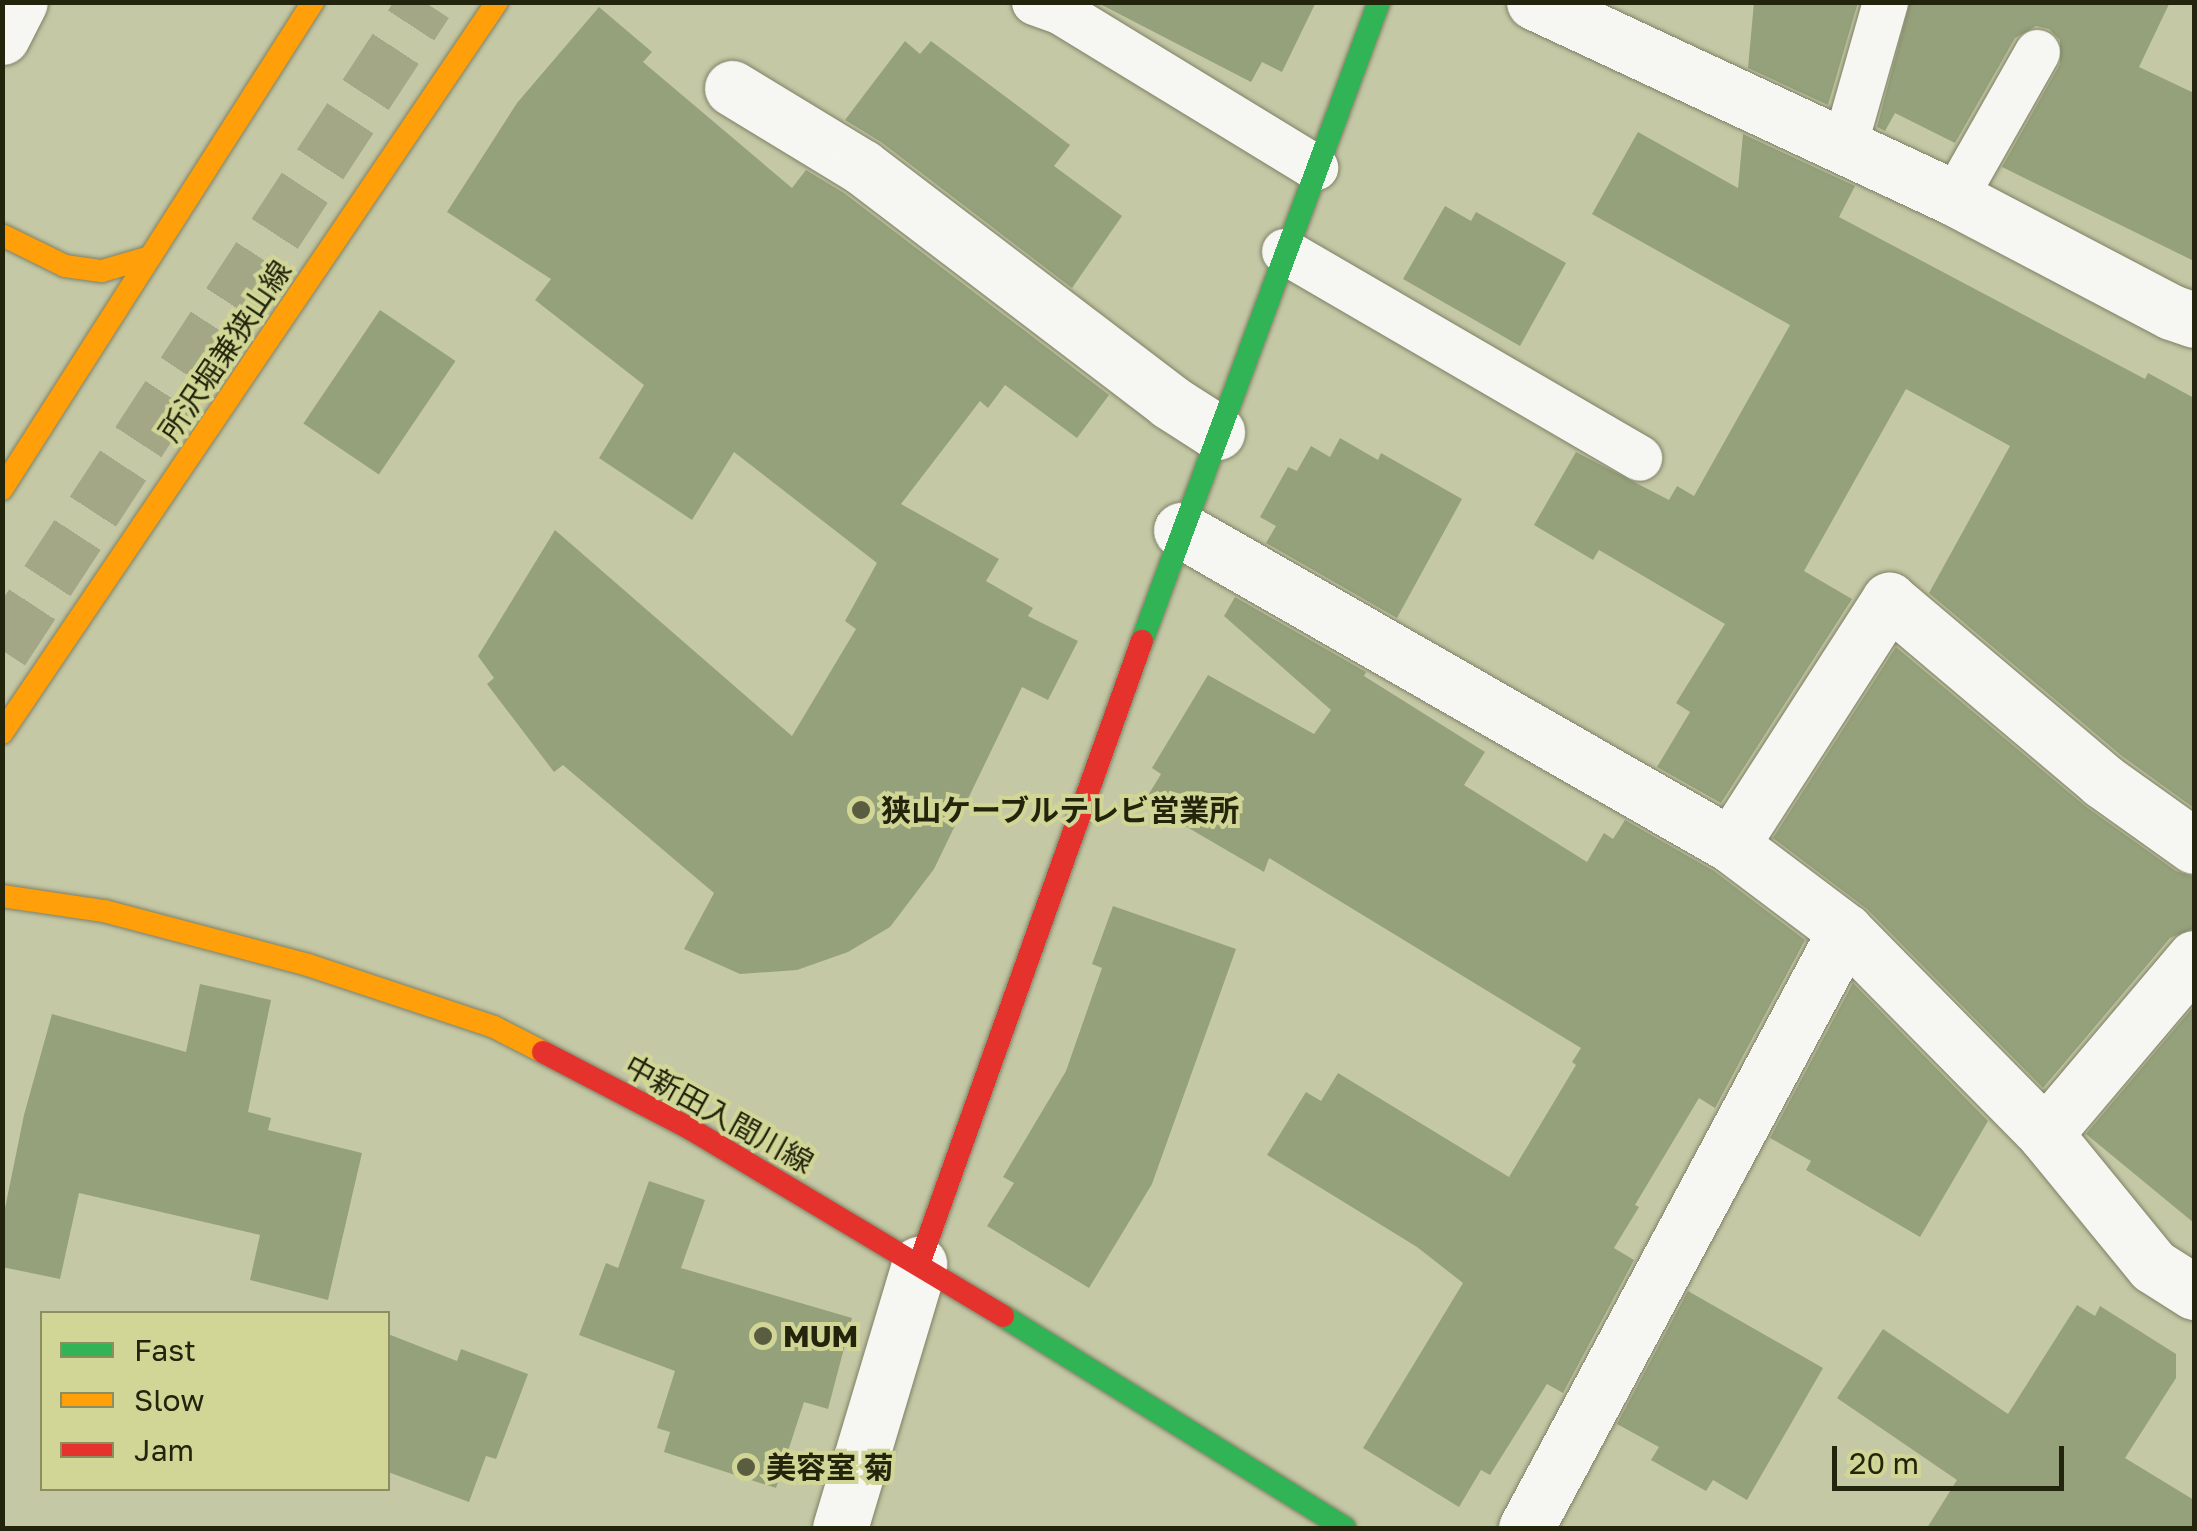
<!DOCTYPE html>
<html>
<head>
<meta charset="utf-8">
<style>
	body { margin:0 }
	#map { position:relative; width:2197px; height:1531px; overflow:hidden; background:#c5c8a5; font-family:"Golos Text","Noto Sans JP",sans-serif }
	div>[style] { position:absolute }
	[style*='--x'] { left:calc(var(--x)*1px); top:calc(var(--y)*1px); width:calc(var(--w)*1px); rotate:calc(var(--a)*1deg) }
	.building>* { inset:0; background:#95a17b; transform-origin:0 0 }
	.secondary-tunnel>* { height:55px; margin-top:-27.5px; transform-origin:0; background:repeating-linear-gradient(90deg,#a4a786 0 55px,transparent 0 83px) }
	.roads { filter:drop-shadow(0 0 2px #7e8065) drop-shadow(0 0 2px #7e8065) }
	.lane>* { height:45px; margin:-22.5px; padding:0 22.5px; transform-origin:22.5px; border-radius:22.5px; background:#f6f7f2 }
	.street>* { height:55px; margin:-27.5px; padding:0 27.5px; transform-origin:27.5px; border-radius:27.5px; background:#f6f7f2 }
	.fast>* { height:22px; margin:-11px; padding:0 11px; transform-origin:11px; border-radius:11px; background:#30b455 }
	.slow>* { height:22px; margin:-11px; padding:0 11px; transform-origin:11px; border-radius:11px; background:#ff9f0a }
	.jam>* { height:22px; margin:-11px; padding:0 11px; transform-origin:11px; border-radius:11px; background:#e5322d }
	.dots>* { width:28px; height:28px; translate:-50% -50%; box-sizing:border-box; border:5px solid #d1d697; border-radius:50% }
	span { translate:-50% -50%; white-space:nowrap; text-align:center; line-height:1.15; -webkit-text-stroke:8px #d1d697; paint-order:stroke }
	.street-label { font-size:30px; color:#22240b }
	.poi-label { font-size:30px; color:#22240b; font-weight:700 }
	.left { translate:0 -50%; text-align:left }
	.frame { position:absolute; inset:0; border:5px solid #22240b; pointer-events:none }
	.legend { position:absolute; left:40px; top:1311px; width:350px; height:180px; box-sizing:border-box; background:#d1d697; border:2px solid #8b8f5f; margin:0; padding:12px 18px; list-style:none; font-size:30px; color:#22240b }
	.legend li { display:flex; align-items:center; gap:20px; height:50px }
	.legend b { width:50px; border:2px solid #8b8f5f }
	.scale { position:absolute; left:1832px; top:1446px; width:232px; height:45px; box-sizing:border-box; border:5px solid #22240b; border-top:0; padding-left:12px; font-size:30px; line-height:35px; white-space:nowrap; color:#22240b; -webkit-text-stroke:8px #d1d697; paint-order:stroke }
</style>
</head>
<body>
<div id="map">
	<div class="building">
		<div style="clip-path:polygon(1096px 2px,1316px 2px,1282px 72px,1262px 62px,1251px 82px)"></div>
		<div style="clip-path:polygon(1754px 2px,1858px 2px,1828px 105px,1748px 68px)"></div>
		<div style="clip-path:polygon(1910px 2px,2170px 2px,2139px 67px,2194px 93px,2194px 261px,2002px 167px,2060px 64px,2060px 40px,2049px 29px,2036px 26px,2015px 38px,1955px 143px,1895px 113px,1885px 131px,1877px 127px)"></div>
		<div style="clip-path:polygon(599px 7px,652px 52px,643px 62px,792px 188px,806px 170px,844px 193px,1109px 395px,1077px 438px,1005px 385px,988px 408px,980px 401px,901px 504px,999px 559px,986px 581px,1033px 608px,1028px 616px,1078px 641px,1048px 700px,1022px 687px,934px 869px,890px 927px,848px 952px,797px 970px,740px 974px,684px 949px,714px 893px,563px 765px,554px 772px,487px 684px,494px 678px,478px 656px,555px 530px,792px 736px,856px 629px,845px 621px,877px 563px,734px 452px,692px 520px,599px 458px,644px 385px,535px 300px,551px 279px,447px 212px,517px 103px)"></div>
		<div style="clip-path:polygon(905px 41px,920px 54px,931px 41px,1070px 145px,1054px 166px,1122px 216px,1072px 288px,881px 142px,845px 120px)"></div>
		<div style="clip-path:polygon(1638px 132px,1738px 188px,1743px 134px,1855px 186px,1839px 217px,2145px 379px,2148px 373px,2194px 398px,2194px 808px,2122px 756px,1929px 593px,2010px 446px,1906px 389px,1804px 571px,1852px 599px,1721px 803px,1657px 767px,1690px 712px,1676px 703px,1725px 624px,1599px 550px,1593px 560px,1534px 525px,1576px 452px,1669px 500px,1677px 486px,1694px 496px,1790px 325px,1592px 214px)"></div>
		<div style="clip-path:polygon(1445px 206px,1471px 221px,1476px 212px,1566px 263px,1520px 346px,1403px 279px)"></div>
		<div style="left:380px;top:310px;width:91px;height:137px;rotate:34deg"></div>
		<div style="clip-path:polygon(1340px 438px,1378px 460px,1381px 453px,1462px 499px,1397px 618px,1266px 543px,1276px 526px,1260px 517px,1288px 467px,1297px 471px,1311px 446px,1330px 457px)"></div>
		<div style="clip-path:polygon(1235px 597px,1366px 672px,1364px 676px,1485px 752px,1464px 785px,1587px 862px,1604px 833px,1613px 839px,1625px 820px,1714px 871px,1805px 940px,1715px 1108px,1699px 1098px,1635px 1205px,1639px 1207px,1614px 1248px,1634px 1260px,1563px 1393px,1547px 1384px,1490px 1475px,1481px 1470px,1459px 1507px,1363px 1448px,1463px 1283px,1417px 1247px,1267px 1155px,1306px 1092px,1321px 1101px,1338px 1073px,1509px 1177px,1576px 1065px,1572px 1062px,1581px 1048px,1269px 858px,1264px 872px,1144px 802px,1161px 774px,1152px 768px,1208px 675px,1314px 734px,1331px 710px,1224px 616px)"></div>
		<div style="clip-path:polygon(1896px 647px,2085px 806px,2176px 871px,2194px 877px,2194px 928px,2170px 938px,2043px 1088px,1867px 909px,1773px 838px)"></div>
		<div style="clip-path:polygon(1113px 906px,1236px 949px,1152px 1184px,1089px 1288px,987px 1226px,1014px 1183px,1003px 1177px,1066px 1071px,1102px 968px,1092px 964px)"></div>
		<div style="clip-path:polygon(1853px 983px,1988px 1121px,1920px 1237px,1806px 1170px,1811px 1161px,1770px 1138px)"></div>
		<div style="clip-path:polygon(200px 984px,271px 1000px,248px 1112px,271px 1118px,268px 1130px,362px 1153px,328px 1300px,250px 1280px,260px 1235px,79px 1193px,60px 1279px,2px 1267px,2px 1223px,24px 1115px,52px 1014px,186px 1052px)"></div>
		<div style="clip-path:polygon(2194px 1006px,2194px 1223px,2086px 1134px)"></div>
		<div style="clip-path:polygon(649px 1181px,705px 1200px,681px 1268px,852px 1318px,828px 1409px,804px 1402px,776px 1488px,664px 1452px,670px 1432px,657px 1428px,675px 1371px,579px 1335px,606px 1263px,618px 1268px)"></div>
		<div style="clip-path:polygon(1688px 1291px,1823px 1368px,1747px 1500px,1713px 1480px,1706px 1491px,1651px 1460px,1659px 1447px,1617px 1424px)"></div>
		<div style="clip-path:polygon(2077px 1305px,2095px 1316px,2100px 1306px,2176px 1354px,2176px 1378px,2125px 1458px,2194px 1500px,2194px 1528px,1927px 1528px,1957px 1480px,1837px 1398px,1883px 1329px,2008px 1414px)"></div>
		<div style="clip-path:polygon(388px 1334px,457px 1361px,461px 1349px,528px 1374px,496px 1459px,486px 1456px,469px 1502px,388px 1472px)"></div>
	</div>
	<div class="secondary-tunnel">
		<div style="--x:2;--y:650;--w:774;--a:-56.8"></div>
	</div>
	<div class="roads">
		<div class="lane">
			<div style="--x:1034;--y:2;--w:29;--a:20"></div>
			<div style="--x:1061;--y:12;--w:298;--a:31.4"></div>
			<div style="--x:1844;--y:146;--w:150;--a:-74.1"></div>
			<div style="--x:1954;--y:198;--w:168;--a:-60.4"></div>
			<div style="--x:1284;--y:251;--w:411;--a:30.2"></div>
		</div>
		<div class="street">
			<div style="--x:1534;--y:2;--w:463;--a:25"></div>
			<div style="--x:1954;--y:198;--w:245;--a:27.7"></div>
			<div style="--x:2171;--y:312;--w:24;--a:19"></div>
			<div style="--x:2;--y:37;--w:39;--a:-63"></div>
			<div style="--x:732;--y:88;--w:152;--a:31.3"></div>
			<div style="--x:862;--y:167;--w:387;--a:37.3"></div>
			<div style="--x:1170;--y:402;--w:56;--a:32.6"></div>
			<div style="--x:1181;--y:530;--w:634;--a:29.8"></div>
			<div style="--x:1731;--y:845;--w:143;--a:37"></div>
			<div style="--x:1845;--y:931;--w:285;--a:45.4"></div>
			<div style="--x:2045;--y:1134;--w:171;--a:50.7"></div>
			<div style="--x:2153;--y:1266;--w:49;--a:32.4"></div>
			<div style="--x:1731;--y:845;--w:292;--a:-57.2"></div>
			<div style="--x:1889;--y:600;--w:280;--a:40.2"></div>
			<div style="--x:2103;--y:781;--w:112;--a:35.5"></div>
			<div style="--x:2045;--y:1134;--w:231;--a:-49.7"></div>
			<div style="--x:840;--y:1528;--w:276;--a:-73.3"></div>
			<div style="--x:1526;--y:1528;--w:677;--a:-61.88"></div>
		</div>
		<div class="fast">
			<div style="--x:1142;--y:641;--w:682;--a:-69.65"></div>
			<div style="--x:1003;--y:1316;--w:402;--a:31.8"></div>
		</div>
		<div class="slow">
			<div style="--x:2;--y:235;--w:70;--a:26.2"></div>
			<div style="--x:65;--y:266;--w:37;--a:8"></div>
			<div style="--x:102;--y:271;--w:50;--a:-16.3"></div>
			<div style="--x:2;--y:489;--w:578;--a:-57.44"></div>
			<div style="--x:2;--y:733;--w:883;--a:-55.9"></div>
			<div style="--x:2;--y:896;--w:103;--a:8.4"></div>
			<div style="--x:104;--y:911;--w:211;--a:14.8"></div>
			<div style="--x:308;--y:965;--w:196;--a:18.4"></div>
			<div style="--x:494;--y:1027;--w:55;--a:27"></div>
		</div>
		<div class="jam">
			<div style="--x:543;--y:1052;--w:165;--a:27.5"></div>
			<div style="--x:689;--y:1128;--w:366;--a:30.9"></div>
			<div style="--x:919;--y:1264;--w:662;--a:-70.31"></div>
		</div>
	</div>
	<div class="dots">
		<div style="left:861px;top:810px;background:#5b5d41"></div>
		<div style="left:763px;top:1336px;background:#5b5d41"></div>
		<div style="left:746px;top:1467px;background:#5b5d41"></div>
	</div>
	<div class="street-label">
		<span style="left:225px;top:351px;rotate:-56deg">所沢堀兼狭山線</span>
		<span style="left:719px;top:1114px;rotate:29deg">中新田入間川線</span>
	</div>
	<div class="poi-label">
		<span class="left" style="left:881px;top:810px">狭山ケーブルテレビ営業所</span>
		<span class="left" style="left:783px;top:1336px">MUM</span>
		<span class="left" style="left:766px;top:1467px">美容室 菊</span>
	</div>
	<div class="frame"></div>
	<ul class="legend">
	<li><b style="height:12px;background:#30b455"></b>Fast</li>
	<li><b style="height:12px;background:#ff9f0a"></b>Slow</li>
	<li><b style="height:12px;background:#e5322d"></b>Jam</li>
	</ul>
	<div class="scale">20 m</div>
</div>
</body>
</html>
